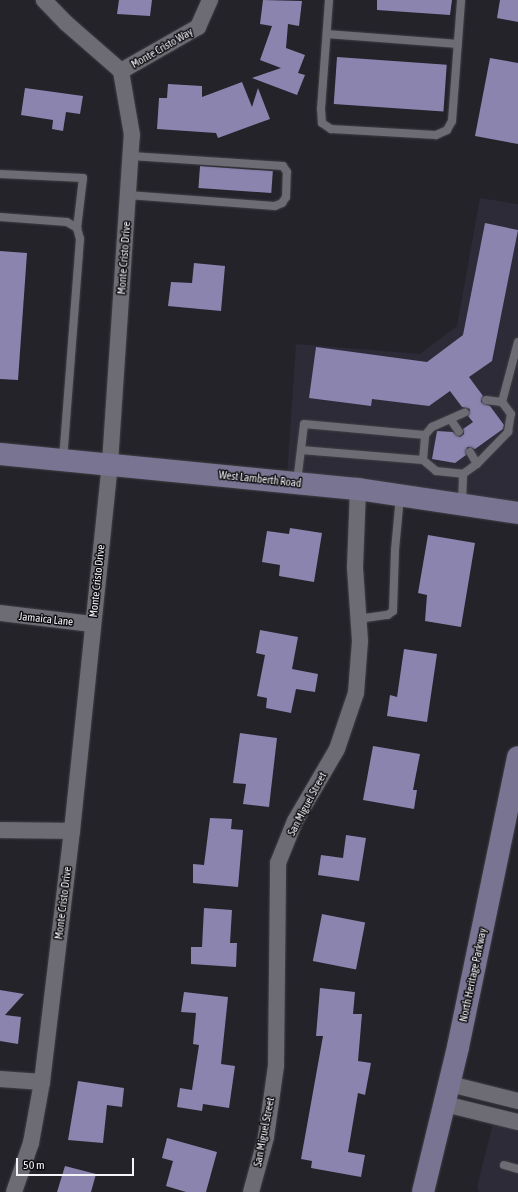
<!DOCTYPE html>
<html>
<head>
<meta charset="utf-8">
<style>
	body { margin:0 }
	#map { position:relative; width:518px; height:1192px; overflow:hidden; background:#24232a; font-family:"Asap Condensed",sans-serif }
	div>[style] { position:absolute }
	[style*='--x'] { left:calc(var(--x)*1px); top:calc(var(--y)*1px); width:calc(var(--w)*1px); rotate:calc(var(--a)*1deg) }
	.built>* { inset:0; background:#2d2b37 }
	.building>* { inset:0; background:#8a84af; transform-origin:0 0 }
	.roads { filter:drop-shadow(0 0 1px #403f45) drop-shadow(0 0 1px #403f45) }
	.lane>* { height:8px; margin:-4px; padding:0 4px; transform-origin:4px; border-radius:4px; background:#6d6c74 }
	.street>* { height:16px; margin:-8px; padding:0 8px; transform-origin:8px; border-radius:8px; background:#6d6c74 }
	.secondary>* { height:22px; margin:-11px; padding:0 11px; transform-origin:11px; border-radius:11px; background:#7a7493 }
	span { translate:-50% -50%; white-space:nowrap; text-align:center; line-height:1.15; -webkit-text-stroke:3px #0d0d10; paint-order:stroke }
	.street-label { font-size:11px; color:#f5f4f9 }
	.scale { position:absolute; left:16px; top:1158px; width:118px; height:18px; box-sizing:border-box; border:2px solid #f5f4f9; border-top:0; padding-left:5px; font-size:12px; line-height:14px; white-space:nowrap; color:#f5f4f9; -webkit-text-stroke:3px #0d0d10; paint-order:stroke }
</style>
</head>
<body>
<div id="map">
	<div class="built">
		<div style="clip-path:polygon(480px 198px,518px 204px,518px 504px,287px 476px,296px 344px,420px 354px,457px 326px)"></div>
		<div style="clip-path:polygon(494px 1120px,518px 1126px,518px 1192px,479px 1192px,477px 1187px)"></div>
	</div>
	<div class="building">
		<div style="clip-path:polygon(119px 0,152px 0,150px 16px,117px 14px)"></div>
		<div style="clip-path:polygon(263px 0,302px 1px,299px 26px,288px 24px,286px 48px,305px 55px,298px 73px,305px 75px,297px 95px,252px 78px,281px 68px,260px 60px,272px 26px,260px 24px)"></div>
		<div style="clip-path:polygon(377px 0,452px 0,450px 15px,377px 10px)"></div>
		<div style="clip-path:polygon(500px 0,518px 0,518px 22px,497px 18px)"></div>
		<div style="left:337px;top:57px;width:110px;height:47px;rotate:4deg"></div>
		<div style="clip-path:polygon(490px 58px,518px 63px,518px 144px,475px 136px)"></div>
		<div style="clip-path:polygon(242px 82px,252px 107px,258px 88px,270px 119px,218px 138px,216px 133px,157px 129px,159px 98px,167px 98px,168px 84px,202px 86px,202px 97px)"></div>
		<div style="clip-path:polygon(25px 88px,83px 96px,80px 114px,66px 112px,63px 131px,52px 129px,53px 120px,21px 115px)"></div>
		<div style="left:200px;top:166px;width:73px;height:22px;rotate:4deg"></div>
		<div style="clip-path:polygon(485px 223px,518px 230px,492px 361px,469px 377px,483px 396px,481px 402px,490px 406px,504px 425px,503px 429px,475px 449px,467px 447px,466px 455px,455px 463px,432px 459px,437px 431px,453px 432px,460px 437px,464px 434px,463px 429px,473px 422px,468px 416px,470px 409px,462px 407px,450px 391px,429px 406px,372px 399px,371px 406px,309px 398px,316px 347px,427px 362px,463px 335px)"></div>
		<div style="clip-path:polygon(0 251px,27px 253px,18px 380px,0 379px)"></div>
		<div style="clip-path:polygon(194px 263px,225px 266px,221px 311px,168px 306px,171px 282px,192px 283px)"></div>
		<div style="clip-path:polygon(290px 528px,322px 533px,314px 582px,279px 576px,280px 565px,262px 562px,267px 531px,289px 534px)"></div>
		<div style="clip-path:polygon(428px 535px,475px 543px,461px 627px,425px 621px,427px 595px,418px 593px)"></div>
		<div style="clip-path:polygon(260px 630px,298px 637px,292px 669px,318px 674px,315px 692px,296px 689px,291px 713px,266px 708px,267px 698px,257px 696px,265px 655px,256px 653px)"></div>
		<div style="clip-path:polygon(404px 649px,437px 654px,427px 722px,387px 716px,390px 695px,397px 697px)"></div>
		<div style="clip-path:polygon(240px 733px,277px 738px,269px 807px,243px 804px,246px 784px,233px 783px)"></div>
		<div style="clip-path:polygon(373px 746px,420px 754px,413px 790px,417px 790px,414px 809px,363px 800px)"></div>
		<div style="clip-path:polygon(210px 818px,232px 819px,231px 829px,243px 830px,238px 887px,193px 883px,193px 864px,204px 865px)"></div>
		<div style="clip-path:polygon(346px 835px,366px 838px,359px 881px,318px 875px,321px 855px,343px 858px)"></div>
		<div style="clip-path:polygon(204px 908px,232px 910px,230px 943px,237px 943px,236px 967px,191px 964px,191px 947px,202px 947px)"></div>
		<div style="left:322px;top:914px;width:44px;height:48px;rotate:11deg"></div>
		<div style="clip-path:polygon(320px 988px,355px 992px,353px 1014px,362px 1014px,358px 1061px,371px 1063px,365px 1095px,358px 1093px,348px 1152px,365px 1155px,361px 1177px,311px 1168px,312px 1161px,301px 1159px,323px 1036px,316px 1036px)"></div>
		<div style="clip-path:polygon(0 990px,24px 994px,5px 1015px,21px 1017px,18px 1044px,0 1041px)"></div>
		<div style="clip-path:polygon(184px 992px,228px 997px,221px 1064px,235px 1066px,229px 1108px,203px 1104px,202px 1111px,177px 1107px,180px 1088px,192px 1090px,199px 1045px,193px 1044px,196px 1013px,181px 1012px)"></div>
		<div style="clip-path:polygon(78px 1081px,124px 1088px,122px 1107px,107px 1105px,103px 1143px,68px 1140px)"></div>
		<div style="clip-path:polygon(167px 1138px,217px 1152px,206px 1192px,186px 1192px,166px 1186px,173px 1161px,162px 1158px)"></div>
		<div style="clip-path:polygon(65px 1166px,96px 1174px,91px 1192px,57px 1192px)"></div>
	</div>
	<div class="roads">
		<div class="lane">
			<div style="--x:329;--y:0;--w:109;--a:94.2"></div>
			<div style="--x:321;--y:109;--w:14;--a:86"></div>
			<div style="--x:322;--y:123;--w:11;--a:34"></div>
			<div style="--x:331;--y:129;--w:105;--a:3.3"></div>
			<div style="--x:436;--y:135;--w:12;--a:-24"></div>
			<div style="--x:447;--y:130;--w:10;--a:-61"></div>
			<div style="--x:452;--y:121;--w:121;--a:-85.7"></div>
			<div style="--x:327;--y:34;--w:131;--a:4.4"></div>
			<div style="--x:0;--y:174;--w:83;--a:2.8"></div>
			<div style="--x:83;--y:178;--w:50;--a:96.8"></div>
			<div style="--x:128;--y:195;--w:147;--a:4.3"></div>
			<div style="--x:275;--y:206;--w:8;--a:-23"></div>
			<div style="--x:282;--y:203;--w:7;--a:-56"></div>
			<div style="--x:286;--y:197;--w:25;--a:-88"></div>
			<div style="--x:287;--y:172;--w:7;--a:-124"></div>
			<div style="--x:283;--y:166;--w:152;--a:-176.2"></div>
			<div style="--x:0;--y:217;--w:67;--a:4.3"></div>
			<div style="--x:67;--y:222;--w:12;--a:31"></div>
			<div style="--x:77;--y:228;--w:11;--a:75"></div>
			<div style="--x:80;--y:239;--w:220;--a:94.4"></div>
			<div style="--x:486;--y:400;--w:16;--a:7"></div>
			<div style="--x:502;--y:402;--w:62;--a:-75.1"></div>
			<div style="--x:451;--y:420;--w:14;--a:56"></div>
			<div style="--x:301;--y:450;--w:122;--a:4.7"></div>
			<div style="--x:423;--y:460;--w:17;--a:40"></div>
			<div style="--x:436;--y:471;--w:27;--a:6"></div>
			<div style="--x:463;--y:474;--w:17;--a:-36"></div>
			<div style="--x:477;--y:464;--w:45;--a:-45.9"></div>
			<div style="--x:508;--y:432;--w:18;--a:-81"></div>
			<div style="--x:511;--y:414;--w:15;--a:-127"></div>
			<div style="--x:470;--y:452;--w:14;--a:60"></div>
			<div style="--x:423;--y:460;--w:25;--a:-85"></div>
			<div style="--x:297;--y:482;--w:58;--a:-83.1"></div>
			<div style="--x:304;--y:424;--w:121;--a:5.2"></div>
			<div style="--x:425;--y:435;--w:11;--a:-49"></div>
			<div style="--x:432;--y:427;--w:36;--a:-24"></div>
			<div style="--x:462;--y:504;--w:30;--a:-88"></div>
			<div style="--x:358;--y:619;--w:30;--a:-8"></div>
			<div style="--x:388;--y:615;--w:6;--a:-39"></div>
			<div style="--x:393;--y:611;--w:61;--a:-88.1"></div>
			<div style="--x:395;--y:550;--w:54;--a:-84.7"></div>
			<div style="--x:504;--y:1165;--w:15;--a:16"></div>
		</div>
		<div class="street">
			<div style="--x:121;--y:71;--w:89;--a:-29.7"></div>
			<div style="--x:198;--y:27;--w:30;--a:-66"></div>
			<div style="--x:0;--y:613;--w:93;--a:6.8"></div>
			<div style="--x:0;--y:830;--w:72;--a:0.8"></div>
			<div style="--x:0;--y:1079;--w:42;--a:4.1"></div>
			<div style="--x:450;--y:1084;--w:70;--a:14"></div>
			<div style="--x:445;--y:1104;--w:75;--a:13.9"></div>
			<div style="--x:14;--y:1192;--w:52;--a:-70.9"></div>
			<div style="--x:31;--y:1143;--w:62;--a:-79.8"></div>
			<div style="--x:42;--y:1082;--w:253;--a:-83.2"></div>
			<div style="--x:72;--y:831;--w:370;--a:-84.1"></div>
			<div style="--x:110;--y:463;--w:329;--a:-86.2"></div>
			<div style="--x:132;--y:135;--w:65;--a:-99.8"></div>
			<div style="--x:121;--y:71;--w:73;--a:-138.9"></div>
			<div style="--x:66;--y:23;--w:32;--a:-134"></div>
			<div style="--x:251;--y:1192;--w:57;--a:-74.7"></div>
			<div style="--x:266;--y:1137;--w:72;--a:-82"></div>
			<div style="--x:276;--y:1066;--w:203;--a:-89.4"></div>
			<div style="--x:278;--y:863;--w:45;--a:-68"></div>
			<div style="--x:295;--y:821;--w:83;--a:-59.7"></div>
			<div style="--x:337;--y:749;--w:59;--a:-71.3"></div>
			<div style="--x:356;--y:693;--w:52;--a:-85.6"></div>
			<div style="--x:360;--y:641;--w:74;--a:-93.9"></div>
			<div style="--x:355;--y:567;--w:78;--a:-87.8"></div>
		</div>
		<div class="secondary">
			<div style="--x:0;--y:454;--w:360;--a:5.6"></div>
			<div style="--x:358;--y:489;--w:162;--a:8.5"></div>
			<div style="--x:423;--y:1192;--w:149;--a:-76.4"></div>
			<div style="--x:458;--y:1047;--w:296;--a:-78.3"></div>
		</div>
	</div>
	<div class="street-label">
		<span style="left:162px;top:48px;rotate:-30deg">Monte Cristo Way</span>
		<span style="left:124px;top:258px;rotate:-86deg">Monte Cristo Drive</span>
		<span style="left:260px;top:479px;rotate:6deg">West Lamberth Road</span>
		<span style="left:97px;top:581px;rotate:-84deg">Monte Cristo Drive</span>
		<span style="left:46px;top:619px;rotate:6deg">Jamaica Lane</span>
		<span style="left:307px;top:804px;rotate:-62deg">San Miguel Street</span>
		<span style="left:63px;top:903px;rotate:-83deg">Monte Cristo Drive</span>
		<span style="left:473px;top:975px;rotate:-78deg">North Heritage Parkway</span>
		<span style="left:264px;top:1132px;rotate:-79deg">San Miguel Street</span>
	</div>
	<div class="scale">50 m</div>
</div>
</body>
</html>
